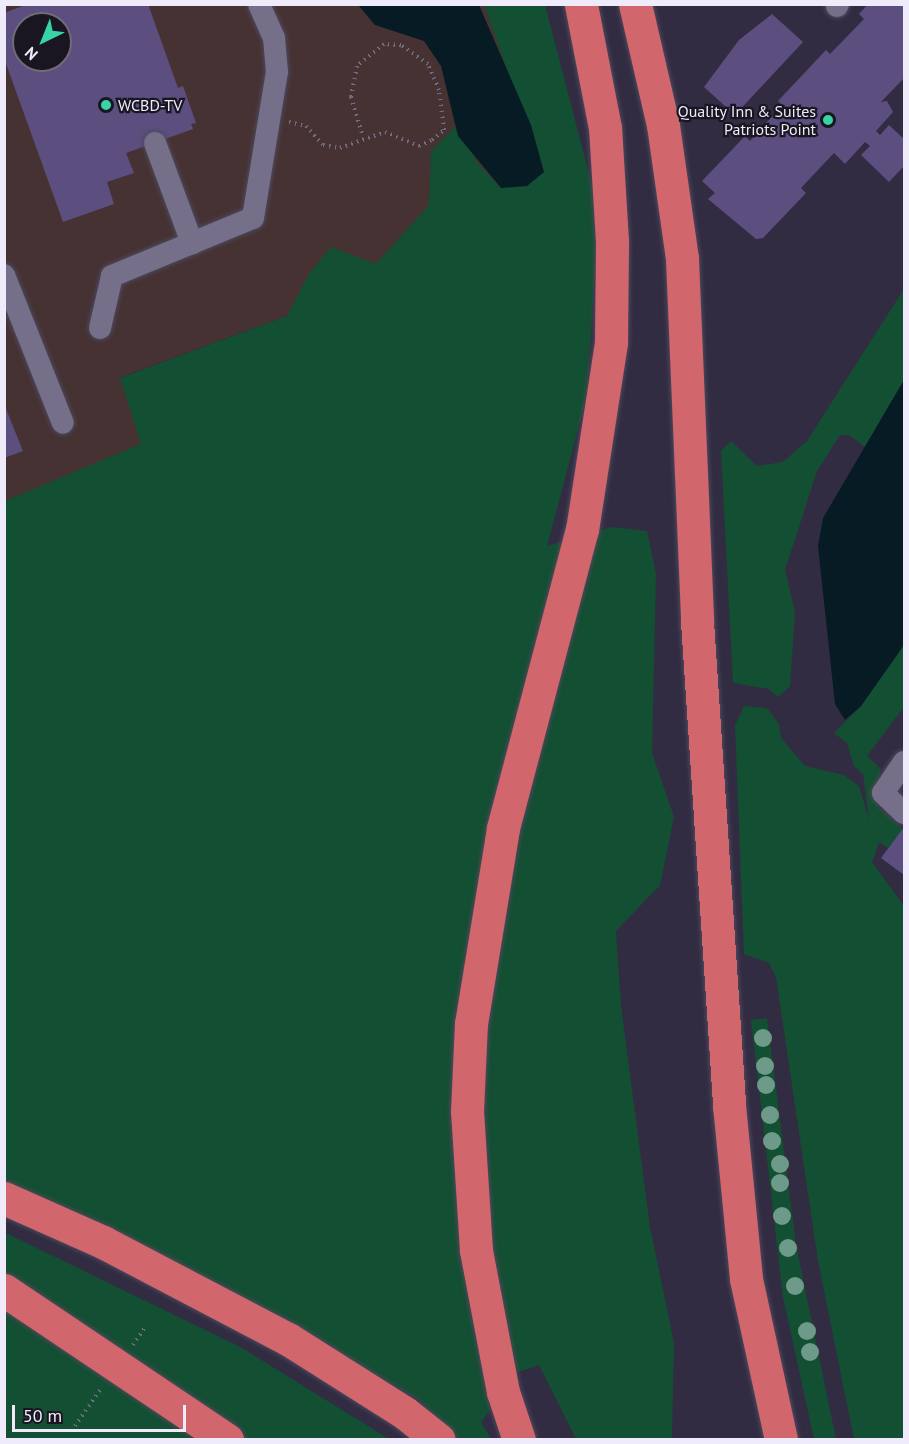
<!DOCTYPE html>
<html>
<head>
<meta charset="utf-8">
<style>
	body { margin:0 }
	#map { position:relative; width:909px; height:1444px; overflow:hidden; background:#322c43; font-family:"PT Sans",sans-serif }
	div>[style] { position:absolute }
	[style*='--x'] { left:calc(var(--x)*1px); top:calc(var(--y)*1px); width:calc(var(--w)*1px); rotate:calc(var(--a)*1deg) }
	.commercial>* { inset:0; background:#463233 }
	.green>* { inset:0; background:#134f32 }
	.water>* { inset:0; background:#061b24 }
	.building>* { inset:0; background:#5d4e80 }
	.path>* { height:4px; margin-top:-2px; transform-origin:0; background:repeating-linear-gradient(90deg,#726d81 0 1.5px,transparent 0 6px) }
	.roads { filter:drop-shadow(0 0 2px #4d485b) drop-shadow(0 0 2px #4d485b) }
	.minor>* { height:22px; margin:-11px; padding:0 11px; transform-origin:11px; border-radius:11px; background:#766f8a }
	.highway>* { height:33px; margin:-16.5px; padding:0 16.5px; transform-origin:16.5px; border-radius:16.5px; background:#d1666c }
	.bridges { filter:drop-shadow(0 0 2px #4d485b) drop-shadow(0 0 2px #4d485b) }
	.highway-bridge>* { height:33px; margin:-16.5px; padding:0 16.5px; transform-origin:16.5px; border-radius:16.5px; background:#d1666c }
	.trees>* { width:18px; height:18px; margin:-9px; border-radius:50%; background:#6d9a89 }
	.dots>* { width:16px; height:16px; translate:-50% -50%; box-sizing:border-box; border:3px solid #191621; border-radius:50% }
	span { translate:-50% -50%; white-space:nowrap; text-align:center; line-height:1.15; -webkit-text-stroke:4.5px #191621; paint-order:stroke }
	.poi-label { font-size:16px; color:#efebfa }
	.left { translate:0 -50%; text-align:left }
	.right { translate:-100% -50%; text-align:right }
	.frame { position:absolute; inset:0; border:6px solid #efebfa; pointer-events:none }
	.north { position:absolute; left:12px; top:12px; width:60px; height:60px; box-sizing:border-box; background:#191621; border:2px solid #6f6b78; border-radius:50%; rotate:223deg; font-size:16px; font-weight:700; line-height:24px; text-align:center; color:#efebfa }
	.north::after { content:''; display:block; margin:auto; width:21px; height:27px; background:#38d4a6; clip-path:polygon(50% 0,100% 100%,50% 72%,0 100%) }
	.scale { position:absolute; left:12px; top:1405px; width:174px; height:27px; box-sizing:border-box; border:3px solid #efebfa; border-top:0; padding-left:8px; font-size:18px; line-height:21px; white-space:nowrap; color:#efebfa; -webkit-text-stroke:4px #191621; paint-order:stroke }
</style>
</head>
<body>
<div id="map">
	<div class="commercial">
		<div style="clip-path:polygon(evenodd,5px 5px,539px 5px,586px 206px,121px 377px,147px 460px,5px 511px,5px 5px,24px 24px,60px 24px,60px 60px,24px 60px,24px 24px)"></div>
	</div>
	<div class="green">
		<div style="clip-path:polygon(484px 5px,545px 5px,599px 212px,587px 396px,547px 546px,612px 527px,647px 531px,656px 574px,652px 753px,674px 817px,660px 885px,616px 931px,621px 1006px,650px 1227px,674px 1343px,672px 1440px,576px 1439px,539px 1365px,518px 1372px,481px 1422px,491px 1439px,458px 1439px,418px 1399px,344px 1357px,5px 1184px,5px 501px,141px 444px,120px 378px,287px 316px,309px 274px,331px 247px,376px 264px,429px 205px,431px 151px,456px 126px,479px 165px,501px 188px,544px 172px)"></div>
		<div style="clip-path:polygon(904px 289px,904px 380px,865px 447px,849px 435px,840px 435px,817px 471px,785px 570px,795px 613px,790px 686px,778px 697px,769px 689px,733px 683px,721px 451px,731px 441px,757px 466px,783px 462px,807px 441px)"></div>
		<div style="clip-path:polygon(904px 645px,904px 707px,867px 756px,881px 769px,874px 797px,879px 808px,903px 829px,888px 848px,879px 842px,872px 862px,904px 906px,904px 1439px,854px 1439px,818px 1261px,776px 977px,769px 963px,744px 954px,735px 726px,744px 706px,767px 708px,779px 724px,781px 738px,805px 766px,844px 775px,859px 786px,869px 820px,863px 774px,854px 766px,847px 743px,834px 733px,861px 706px)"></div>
		<div style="clip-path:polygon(767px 1018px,796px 1245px,836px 1439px,814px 1439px,783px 1297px,751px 1020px)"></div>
		<div style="clip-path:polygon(4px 1232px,242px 1348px,389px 1439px,5px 1439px)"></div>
	</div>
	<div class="water">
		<div style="clip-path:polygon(358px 5px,479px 5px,531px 125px,544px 172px,527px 186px,501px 188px,458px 136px,441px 66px,424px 41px,375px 25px)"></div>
		<div style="clip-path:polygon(904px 380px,904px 645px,861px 706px,845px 720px,835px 704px,818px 546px,823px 518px)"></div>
	</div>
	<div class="building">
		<div style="clip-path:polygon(evenodd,28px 4px,148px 4px,178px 88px,183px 86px,196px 123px,191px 124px,193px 129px,126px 153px,134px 173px,107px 182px,114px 204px,63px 222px,4px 58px,4px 13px,28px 4px,24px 24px,60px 24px,60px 60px,24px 60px,24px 24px)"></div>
		<div style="clip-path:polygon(868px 4px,904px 4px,904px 78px,881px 102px,887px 101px,893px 112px,876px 131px,880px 135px,889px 125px,904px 139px,904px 166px,889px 182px,861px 155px,870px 146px,865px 142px,845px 164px,834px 153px,801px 188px,806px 193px,763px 238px,756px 239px,708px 199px,715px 193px,702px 181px,745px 136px,750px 141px,782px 105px,778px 101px,826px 50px,830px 54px,864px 19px,859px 14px)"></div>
		<div style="clip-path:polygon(772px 14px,803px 42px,735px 115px,704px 87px,739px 40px)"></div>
		<div style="clip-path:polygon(4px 404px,23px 451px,4px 458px)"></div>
		<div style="clip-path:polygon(904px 827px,904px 875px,881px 858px)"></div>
	</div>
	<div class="path">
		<div style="--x:289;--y:122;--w:17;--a:13"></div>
		<div style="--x:306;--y:126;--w:25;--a:48"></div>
		<div style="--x:323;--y:145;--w:17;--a:10"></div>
		<div style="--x:340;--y:148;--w:48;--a:-19.6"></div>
		<div style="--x:385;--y:132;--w:37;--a:22"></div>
		<div style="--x:419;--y:146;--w:14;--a:-25"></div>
		<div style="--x:432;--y:140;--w:16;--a:-40"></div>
		<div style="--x:444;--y:130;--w:40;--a:-97.1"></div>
		<div style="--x:439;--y:90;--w:28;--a:-113"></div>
		<div style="--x:428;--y:64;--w:33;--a:-145"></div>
		<div style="--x:401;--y:45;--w:17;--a:-177"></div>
		<div style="--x:384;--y:44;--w:35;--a:141"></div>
		<div style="--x:357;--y:66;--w:32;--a:101"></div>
		<div style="--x:351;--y:97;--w:42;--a:73.3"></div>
		<div style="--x:133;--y:1345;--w:23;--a:-56"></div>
		<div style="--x:75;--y:1426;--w:47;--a:-55.3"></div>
	</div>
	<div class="roads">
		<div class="minor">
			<div style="--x:837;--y:6;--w:2;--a:-63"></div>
			<div style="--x:155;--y:143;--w:107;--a:69.7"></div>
			<div style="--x:4;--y:275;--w:159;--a:68.3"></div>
			<div style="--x:100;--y:328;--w:53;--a:-77"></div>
			<div style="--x:112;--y:276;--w:152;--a:-22.4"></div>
			<div style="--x:253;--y:218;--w:148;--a:-80.7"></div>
			<div style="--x:277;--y:72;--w:34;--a:-95"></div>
			<div style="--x:274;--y:38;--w:37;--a:-114"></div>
			<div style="--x:904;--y:762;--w:37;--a:124"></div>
			<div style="--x:883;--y:793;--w:29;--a:44"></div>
		</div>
		<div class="highway">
			<div style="--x:635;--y:4;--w:124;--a:77"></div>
			<div style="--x:663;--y:125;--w:135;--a:81.9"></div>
			<div style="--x:682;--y:259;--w:362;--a:87.6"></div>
			<div style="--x:697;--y:621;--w:485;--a:86.2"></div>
			<div style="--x:729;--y:1105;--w:175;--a:84.4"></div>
			<div style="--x:746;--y:1279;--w:165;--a:77.7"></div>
			<div style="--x:4;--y:1198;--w:108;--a:24"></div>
			<div style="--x:103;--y:1242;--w:209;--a:27.7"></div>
			<div style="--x:288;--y:1339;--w:138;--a:32.3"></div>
			<div style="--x:405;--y:1413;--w:43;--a:38.5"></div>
			<div style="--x:519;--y:1440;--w:51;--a:-108.4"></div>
			<div style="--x:503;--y:1392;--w:145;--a:-100.8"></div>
			<div style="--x:476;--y:1250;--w:139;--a:-93.7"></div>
			<div style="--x:467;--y:1111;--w:87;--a:-87.4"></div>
			<div style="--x:471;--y:1024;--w:199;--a:-80.7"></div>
			<div style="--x:503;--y:828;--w:308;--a:-75.2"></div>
			<div style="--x:582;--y:530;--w:190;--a:-81.2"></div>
			<div style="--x:611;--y:342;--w:101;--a:-89.4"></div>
			<div style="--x:612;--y:241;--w:113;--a:-93.5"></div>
			<div style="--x:605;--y:128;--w:126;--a:-101"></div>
		</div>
	</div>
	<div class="bridges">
		<div class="highway-bridge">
			<div style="--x:4;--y:1290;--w:269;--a:33.9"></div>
		</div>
	</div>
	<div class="trees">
		<div style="left:763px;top:1038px"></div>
		<div style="left:765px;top:1066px"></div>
		<div style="left:766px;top:1085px"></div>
		<div style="left:770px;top:1115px"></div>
		<div style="left:772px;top:1141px"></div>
		<div style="left:780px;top:1164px"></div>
		<div style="left:780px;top:1183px"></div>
		<div style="left:782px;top:1216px"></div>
		<div style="left:788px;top:1248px"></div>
		<div style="left:795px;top:1286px"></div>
		<div style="left:807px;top:1331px"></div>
		<div style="left:810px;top:1352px"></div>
	</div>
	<div class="dots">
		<div style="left:106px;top:105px;background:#38d4a6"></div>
		<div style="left:828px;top:120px;background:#38d4a6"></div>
	</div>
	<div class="poi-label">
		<span class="left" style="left:118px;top:105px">WCBD-TV</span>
		<span class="right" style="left:816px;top:120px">Quality Inn &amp; Suites<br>Patriots Point</span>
	</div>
	<div class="frame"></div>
	<div class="north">N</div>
	<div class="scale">50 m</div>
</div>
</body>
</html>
